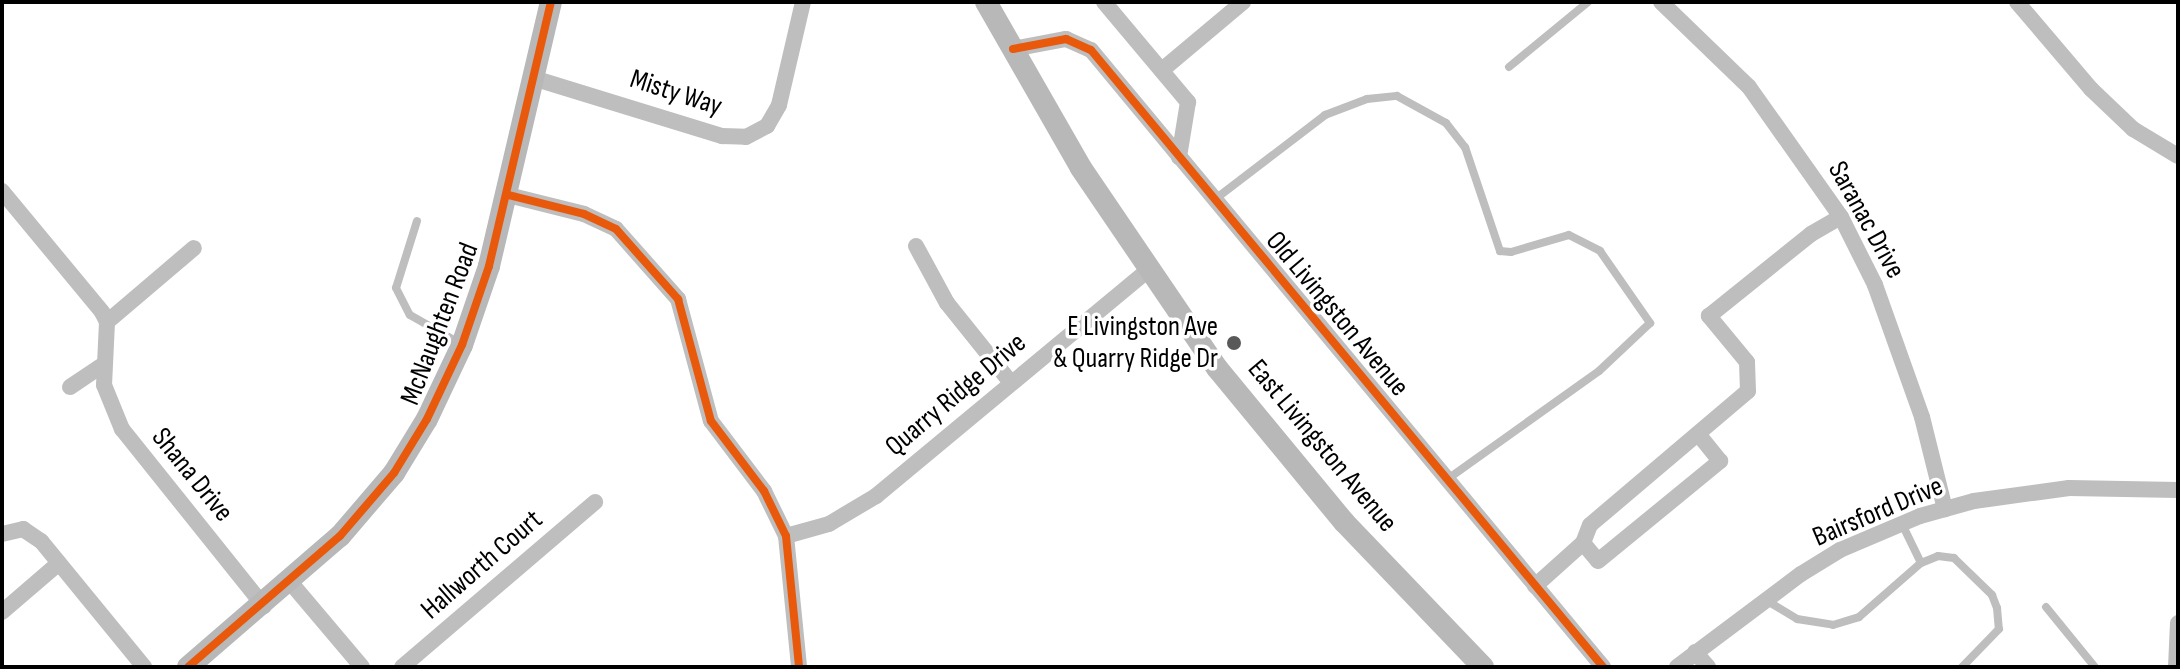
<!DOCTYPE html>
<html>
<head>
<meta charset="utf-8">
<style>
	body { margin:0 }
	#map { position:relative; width:2180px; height:669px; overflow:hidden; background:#fff; font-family:"Sofia Sans Condensed",sans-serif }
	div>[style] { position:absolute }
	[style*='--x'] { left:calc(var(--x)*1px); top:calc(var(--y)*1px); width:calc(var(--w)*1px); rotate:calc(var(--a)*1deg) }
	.lane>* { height:8px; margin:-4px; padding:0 4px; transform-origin:4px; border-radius:4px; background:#bebebe }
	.street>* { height:16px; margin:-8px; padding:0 8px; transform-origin:8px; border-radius:8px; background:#bebebe }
	.secondary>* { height:22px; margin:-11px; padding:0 11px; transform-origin:11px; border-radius:11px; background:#b8b8b8 }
	.cycleway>* { height:8px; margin:-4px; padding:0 4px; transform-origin:4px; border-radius:4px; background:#e8590c }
	.dots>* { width:22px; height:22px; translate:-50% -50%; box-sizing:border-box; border:4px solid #fff; border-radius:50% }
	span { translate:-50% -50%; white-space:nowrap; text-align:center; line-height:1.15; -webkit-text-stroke:7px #fff; paint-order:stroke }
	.street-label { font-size:28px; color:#000 }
	.poi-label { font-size:28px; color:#000 }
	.right { translate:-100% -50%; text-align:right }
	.frame { position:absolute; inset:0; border:4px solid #000; pointer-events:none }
</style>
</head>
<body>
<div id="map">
	<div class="lane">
		<div style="--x:1509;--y:67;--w:102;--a:-39.4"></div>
		<div style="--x:1214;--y:200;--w:140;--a:-37.4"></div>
		<div style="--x:1325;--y:115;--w:45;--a:-20.9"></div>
		<div style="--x:1367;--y:99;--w:30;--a:-6"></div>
		<div style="--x:1397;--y:96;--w:56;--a:28.9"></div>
		<div style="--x:1446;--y:123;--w:31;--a:52"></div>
		<div style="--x:1465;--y:147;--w:110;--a:71.4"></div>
		<div style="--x:1500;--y:251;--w:11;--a:5"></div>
		<div style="--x:1511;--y:252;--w:60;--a:-16.3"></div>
		<div style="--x:1569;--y:235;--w:35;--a:27"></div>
		<div style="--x:1600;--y:251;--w:88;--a:55.2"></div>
		<div style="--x:1650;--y:323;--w:70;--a:136.7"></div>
		<div style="--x:1599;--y:371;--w:188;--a:144.5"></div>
		<div style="--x:417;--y:221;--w:70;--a:107.4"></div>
		<div style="--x:396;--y:288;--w:30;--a:63"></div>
		<div style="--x:410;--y:315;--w:59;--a:29.6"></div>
		<div style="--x:1921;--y:563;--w:18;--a:-22"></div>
		<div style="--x:1938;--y:556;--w:16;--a:7"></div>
		<div style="--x:1954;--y:558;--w:53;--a:44.2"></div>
		<div style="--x:1992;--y:595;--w:14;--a:69"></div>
		<div style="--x:1997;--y:608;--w:21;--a:85"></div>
		<div style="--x:1999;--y:629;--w:53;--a:134.2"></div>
		<div style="--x:1764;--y:599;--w:39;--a:31"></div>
		<div style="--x:1797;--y:619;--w:36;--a:9"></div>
		<div style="--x:1833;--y:625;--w:27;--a:-17"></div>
		<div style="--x:1859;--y:617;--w:82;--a:-41.1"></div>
		<div style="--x:1921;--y:563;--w:43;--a:-116"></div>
		<div style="--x:2046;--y:607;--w:77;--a:50.8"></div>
	</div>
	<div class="street">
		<div style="--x:1104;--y:2;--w:131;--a:50"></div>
		<div style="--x:1188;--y:102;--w:56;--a:99.3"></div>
		<div style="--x:1661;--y:2;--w:122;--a:44"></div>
		<div style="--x:1749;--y:87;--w:159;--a:54.7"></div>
		<div style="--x:1841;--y:217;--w:76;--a:63.4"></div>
		<div style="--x:1875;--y:285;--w:140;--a:70.4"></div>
		<div style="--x:1922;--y:417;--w:95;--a:76"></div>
		<div style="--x:2017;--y:2;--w:114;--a:49.6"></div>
		<div style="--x:2091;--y:89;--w:58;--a:43.6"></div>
		<div style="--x:2133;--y:129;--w:52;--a:31"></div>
		<div style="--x:1013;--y:49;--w:54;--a:-10.7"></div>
		<div style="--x:1066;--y:39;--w:27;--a:24"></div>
		<div style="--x:1091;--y:50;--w:802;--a:50.31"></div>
		<div style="--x:1162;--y:70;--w:106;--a:-40"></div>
		<div style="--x:533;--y:78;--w:198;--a:17.1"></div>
		<div style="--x:722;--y:136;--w:24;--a:2"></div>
		<div style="--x:746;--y:137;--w:24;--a:-28"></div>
		<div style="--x:767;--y:126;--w:24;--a:-60"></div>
		<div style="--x:779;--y:105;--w:106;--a:-76.9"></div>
		<div style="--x:2;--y:191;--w:157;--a:50.4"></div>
		<div style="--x:102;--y:312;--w:11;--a:63"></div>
		<div style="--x:107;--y:322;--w:63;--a:92.7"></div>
		<div style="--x:104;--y:385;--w:48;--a:67.8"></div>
		<div style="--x:122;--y:429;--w:227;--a:51.3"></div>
		<div style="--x:508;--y:195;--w:78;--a:14"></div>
		<div style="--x:584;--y:214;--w:35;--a:25"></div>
		<div style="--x:616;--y:229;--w:94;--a:48.5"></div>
		<div style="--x:678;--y:299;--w:126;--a:74.9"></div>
		<div style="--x:711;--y:421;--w:88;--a:52.9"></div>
		<div style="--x:764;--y:491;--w:50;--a:63.9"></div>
		<div style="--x:786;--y:536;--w:132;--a:84.3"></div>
		<div style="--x:916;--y:246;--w:65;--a:61.5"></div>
		<div style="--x:947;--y:303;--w:102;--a:51.3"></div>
		<div style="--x:107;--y:322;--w:114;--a:-40.4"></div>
		<div style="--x:70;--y:387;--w:37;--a:-34"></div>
		<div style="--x:2;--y:534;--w:22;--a:-13"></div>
		<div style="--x:23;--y:529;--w:22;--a:34"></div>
		<div style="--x:41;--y:541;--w:163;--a:50.7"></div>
		<div style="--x:786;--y:536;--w:45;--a:-15.6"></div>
		<div style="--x:829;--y:524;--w:55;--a:-30.8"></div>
		<div style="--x:876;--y:496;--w:352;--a:-39.7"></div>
		<div style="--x:1583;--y:543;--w:23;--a:50"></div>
		<div style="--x:1598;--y:561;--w:158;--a:-39.3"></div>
		<div style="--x:1720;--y:461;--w:35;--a:-129"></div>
		<div style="--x:291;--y:583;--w:110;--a:49.8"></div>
		<div style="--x:1535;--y:586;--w:64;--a:-41.9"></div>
		<div style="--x:1583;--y:543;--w:19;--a:-69"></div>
		<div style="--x:1590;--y:525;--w:207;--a:-40.3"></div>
		<div style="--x:1748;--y:391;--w:29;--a:-92"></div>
		<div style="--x:1747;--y:362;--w:60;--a:-129.6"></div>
		<div style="--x:1709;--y:316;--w:131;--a:-38.8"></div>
		<div style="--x:1811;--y:234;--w:34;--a:-30"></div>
		<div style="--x:2;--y:612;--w:75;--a:-40.7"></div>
		<div style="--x:1695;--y:652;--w:20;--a:49"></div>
		<div style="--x:402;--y:667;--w:254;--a:-40.5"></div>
		<div style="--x:1677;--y:667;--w:155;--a:-36.9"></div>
		<div style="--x:1801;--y:574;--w:46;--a:-31.6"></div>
		<div style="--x:1840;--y:550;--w:87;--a:-23"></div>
		<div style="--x:1920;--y:516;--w:56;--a:-15.5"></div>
		<div style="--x:1974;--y:501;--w:96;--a:-7.8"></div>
		<div style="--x:2069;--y:488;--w:109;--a:1.1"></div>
		<div style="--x:2176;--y:667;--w:44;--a:-87.4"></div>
	</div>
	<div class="secondary">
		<div style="--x:986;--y:2;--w:191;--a:60.2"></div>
		<div style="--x:1081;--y:168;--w:242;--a:55.8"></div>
		<div style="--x:1217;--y:368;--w:200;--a:50.5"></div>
		<div style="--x:1344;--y:522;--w:201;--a:46.2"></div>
		<div style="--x:188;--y:667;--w:201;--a:-40.8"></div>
		<div style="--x:340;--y:536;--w:83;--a:-49.4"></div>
		<div style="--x:394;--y:473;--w:63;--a:-58.6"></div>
		<div style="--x:427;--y:419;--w:82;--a:-64.7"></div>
		<div style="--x:462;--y:345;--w:83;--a:-71.1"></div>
		<div style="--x:489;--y:266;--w:271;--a:-76.8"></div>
	</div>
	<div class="cycleway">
		<div style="--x:1013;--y:49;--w:54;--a:-10.7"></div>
		<div style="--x:1066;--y:39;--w:27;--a:24"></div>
		<div style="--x:1091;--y:50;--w:802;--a:50.31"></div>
		<div style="--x:508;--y:195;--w:78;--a:14"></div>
		<div style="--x:584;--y:214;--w:35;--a:25"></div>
		<div style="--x:616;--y:229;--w:94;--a:48.5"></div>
		<div style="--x:678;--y:299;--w:126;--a:74.9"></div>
		<div style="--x:711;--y:421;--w:88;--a:52.9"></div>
		<div style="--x:764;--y:491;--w:50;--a:63.9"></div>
		<div style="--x:786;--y:536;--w:132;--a:84.3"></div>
		<div style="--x:188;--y:667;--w:201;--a:-40.8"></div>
		<div style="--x:340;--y:536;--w:83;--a:-49.4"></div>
		<div style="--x:394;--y:473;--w:63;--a:-58.6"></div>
		<div style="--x:427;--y:419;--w:82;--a:-64.7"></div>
		<div style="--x:462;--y:345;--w:83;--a:-71.1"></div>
		<div style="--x:489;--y:266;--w:271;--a:-76.8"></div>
	</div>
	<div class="dots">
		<div style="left:1234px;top:343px;background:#595959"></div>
	</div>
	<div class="street-label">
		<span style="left:676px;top:93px;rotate:18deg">Misty Way</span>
		<span style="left:1866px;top:220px;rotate:61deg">Saranac Drive</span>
		<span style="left:1337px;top:314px;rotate:50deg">Old Livingston Avenue</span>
		<span style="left:440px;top:324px;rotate:-69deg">McNaughten Road</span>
		<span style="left:956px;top:395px;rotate:-40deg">Quarry Ridge Drive</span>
		<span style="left:1322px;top:446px;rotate:50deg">East Livingston Avenue</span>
		<span style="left:192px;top:475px;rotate:51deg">Shana Drive</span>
		<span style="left:1878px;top:512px;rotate:-23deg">Bairsford Drive</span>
		<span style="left:482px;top:565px;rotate:-41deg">Hallworth Court</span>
	</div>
	<div class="poi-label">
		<span class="right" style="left:1218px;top:343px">E Livingston Ave<br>&amp; Quarry Ridge Dr</span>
	</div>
	<div class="frame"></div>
</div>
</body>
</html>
